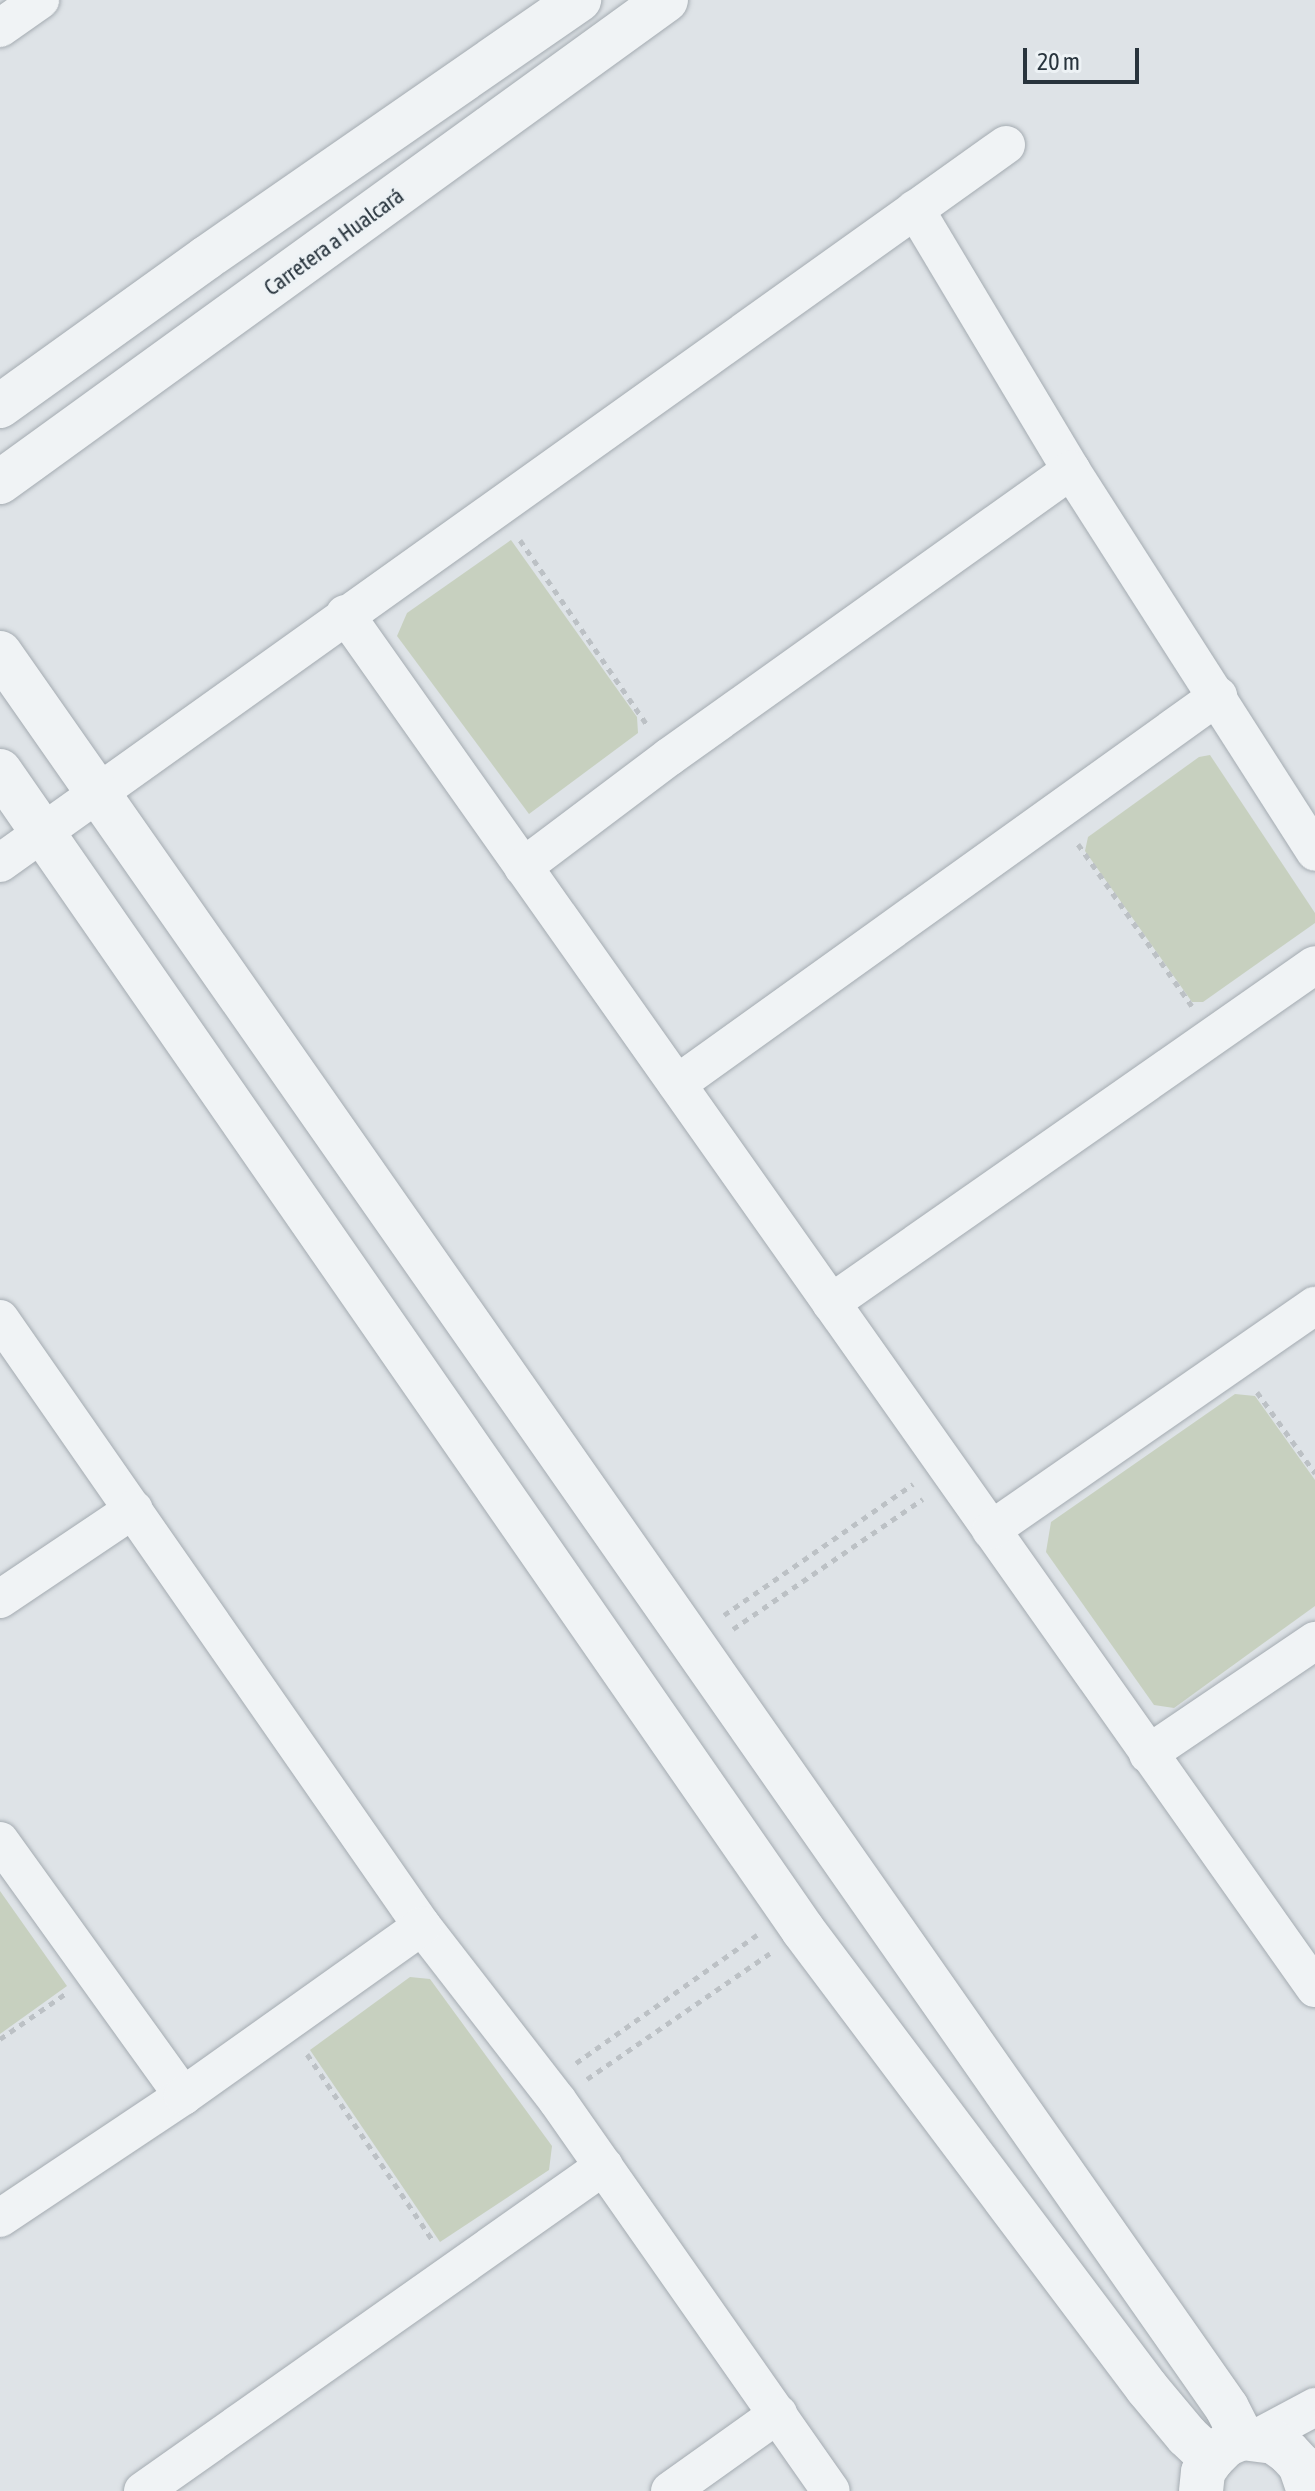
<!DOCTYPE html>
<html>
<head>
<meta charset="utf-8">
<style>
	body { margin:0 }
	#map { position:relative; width:1315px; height:2491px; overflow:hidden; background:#dee3e7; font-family:"Asap Condensed",sans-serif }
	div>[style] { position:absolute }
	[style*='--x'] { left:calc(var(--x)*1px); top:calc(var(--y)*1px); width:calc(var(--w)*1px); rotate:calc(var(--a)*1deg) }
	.green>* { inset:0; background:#c7d0bf }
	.path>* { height:5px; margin-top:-2.5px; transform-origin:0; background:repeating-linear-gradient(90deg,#bcc1c5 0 6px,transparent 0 12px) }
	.roads { filter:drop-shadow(0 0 2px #a4abb1) drop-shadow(0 0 2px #a4abb1) }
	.minor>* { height:38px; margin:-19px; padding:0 19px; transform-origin:19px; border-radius:19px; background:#f0f3f5 }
	.tertiary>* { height:44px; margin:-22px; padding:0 22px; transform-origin:22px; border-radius:22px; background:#f0f3f5 }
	span { translate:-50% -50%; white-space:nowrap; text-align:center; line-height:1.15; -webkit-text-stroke:6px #edf2f5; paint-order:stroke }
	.street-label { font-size:22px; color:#28343d }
	.scale { position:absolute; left:1023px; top:48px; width:116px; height:36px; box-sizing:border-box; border:4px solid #28343d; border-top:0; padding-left:10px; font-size:24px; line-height:28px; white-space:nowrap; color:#28343d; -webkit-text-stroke:6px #edf2f5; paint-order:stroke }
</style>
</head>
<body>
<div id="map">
	<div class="green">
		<div style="clip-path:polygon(511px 540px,637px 717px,638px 733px,529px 814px,397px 636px,407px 613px)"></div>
		<div style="clip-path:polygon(1210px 755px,1315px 913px,1315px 923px,1203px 1002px,1192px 1002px,1085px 851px,1088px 837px,1199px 757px)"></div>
		<div style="clip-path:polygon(1235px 1394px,1255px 1396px,1315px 1480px,1315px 1606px,1174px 1708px,1154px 1705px,1046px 1552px,1051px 1522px)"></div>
		<div style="clip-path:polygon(0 1891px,67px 1986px,0 2034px)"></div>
		<div style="clip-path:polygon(410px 1977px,430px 1979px,552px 2146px,549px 2170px,440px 2242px,310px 2050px)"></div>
	</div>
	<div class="path">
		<div style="--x:520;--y:540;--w:226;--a:55.5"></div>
		<div style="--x:1078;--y:844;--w:198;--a:54.9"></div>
		<div style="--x:1257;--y:1392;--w:100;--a:54.4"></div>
		<div style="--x:724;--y:1615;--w:230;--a:-34.7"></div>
		<div style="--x:733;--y:1629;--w:230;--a:-34.4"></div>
		<div style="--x:0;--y:2039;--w:79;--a:-34.7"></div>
		<div style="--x:307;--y:2054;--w:225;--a:56"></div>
		<div style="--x:576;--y:2063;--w:222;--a:-35.3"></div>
		<div style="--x:587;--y:2079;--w:222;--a:-34.5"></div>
	</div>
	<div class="roads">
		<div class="minor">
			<div style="--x:0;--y:28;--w:49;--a:-35"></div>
			<div style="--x:915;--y:209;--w:304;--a:59.1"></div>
			<div style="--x:1071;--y:470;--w:453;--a:57.4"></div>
			<div style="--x:345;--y:614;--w:1682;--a:54.78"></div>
			<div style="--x:0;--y:863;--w:1236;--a:-35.52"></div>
			<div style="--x:523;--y:867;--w:183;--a:-37"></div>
			<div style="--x:669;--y:757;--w:494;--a:-35.5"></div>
			<div style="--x:677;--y:1084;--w:666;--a:-35.65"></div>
			<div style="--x:831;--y:1303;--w:590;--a:-34.93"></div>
			<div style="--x:0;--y:1319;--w:739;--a:55.19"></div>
			<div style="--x:422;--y:1926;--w:220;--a:52.2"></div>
			<div style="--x:557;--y:2100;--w:477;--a:55"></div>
			<div style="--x:991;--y:1530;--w:394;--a:-34.7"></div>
			<div style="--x:0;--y:1599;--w:161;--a:-33.9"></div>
			<div style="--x:1148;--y:1754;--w:202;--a:-34.1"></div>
			<div style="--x:0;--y:1841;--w:314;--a:54.3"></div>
			<div style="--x:0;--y:2218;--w:220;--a:-33.7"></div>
			<div style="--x:183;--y:2096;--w:293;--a:-35.4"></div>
			<div style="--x:1257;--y:2438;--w:66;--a:-28.1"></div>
			<div style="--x:143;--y:2491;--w:564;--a:-35.18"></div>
			<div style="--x:670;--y:2491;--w:133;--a:-35.5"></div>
		</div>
		<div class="tertiary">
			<div style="--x:0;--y:406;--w:254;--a:-35.7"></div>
			<div style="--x:206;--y:258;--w:454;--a:-34.7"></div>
			<div style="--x:0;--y:482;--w:822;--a:-35.89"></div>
			<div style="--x:0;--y:653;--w:2141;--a:55.04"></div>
			<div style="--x:1227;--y:2408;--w:34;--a:63"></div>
			<div style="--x:0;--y:771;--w:1410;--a:55.28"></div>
			<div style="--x:803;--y:1930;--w:573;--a:53.09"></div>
			<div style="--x:1147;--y:2388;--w:62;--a:50.2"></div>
			<div style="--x:1187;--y:2436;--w:34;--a:43"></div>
			<div style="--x:1201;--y:2491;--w:19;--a:-84"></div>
			<div style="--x:1203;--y:2472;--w:16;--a:-55"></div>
			<div style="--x:1212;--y:2459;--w:20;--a:-45"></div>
			<div style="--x:1226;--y:2445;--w:17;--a:-24"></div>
			<div style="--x:1242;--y:2438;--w:32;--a:7"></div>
			<div style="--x:1274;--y:2442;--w:17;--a:36"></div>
			<div style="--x:1288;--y:2452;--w:18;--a:47"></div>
			<div style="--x:1300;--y:2465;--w:28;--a:71"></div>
		</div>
	</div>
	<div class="street-label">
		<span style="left:334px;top:242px;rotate:-36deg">Carretera a Hualcará</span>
	</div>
	<div class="scale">20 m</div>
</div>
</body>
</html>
